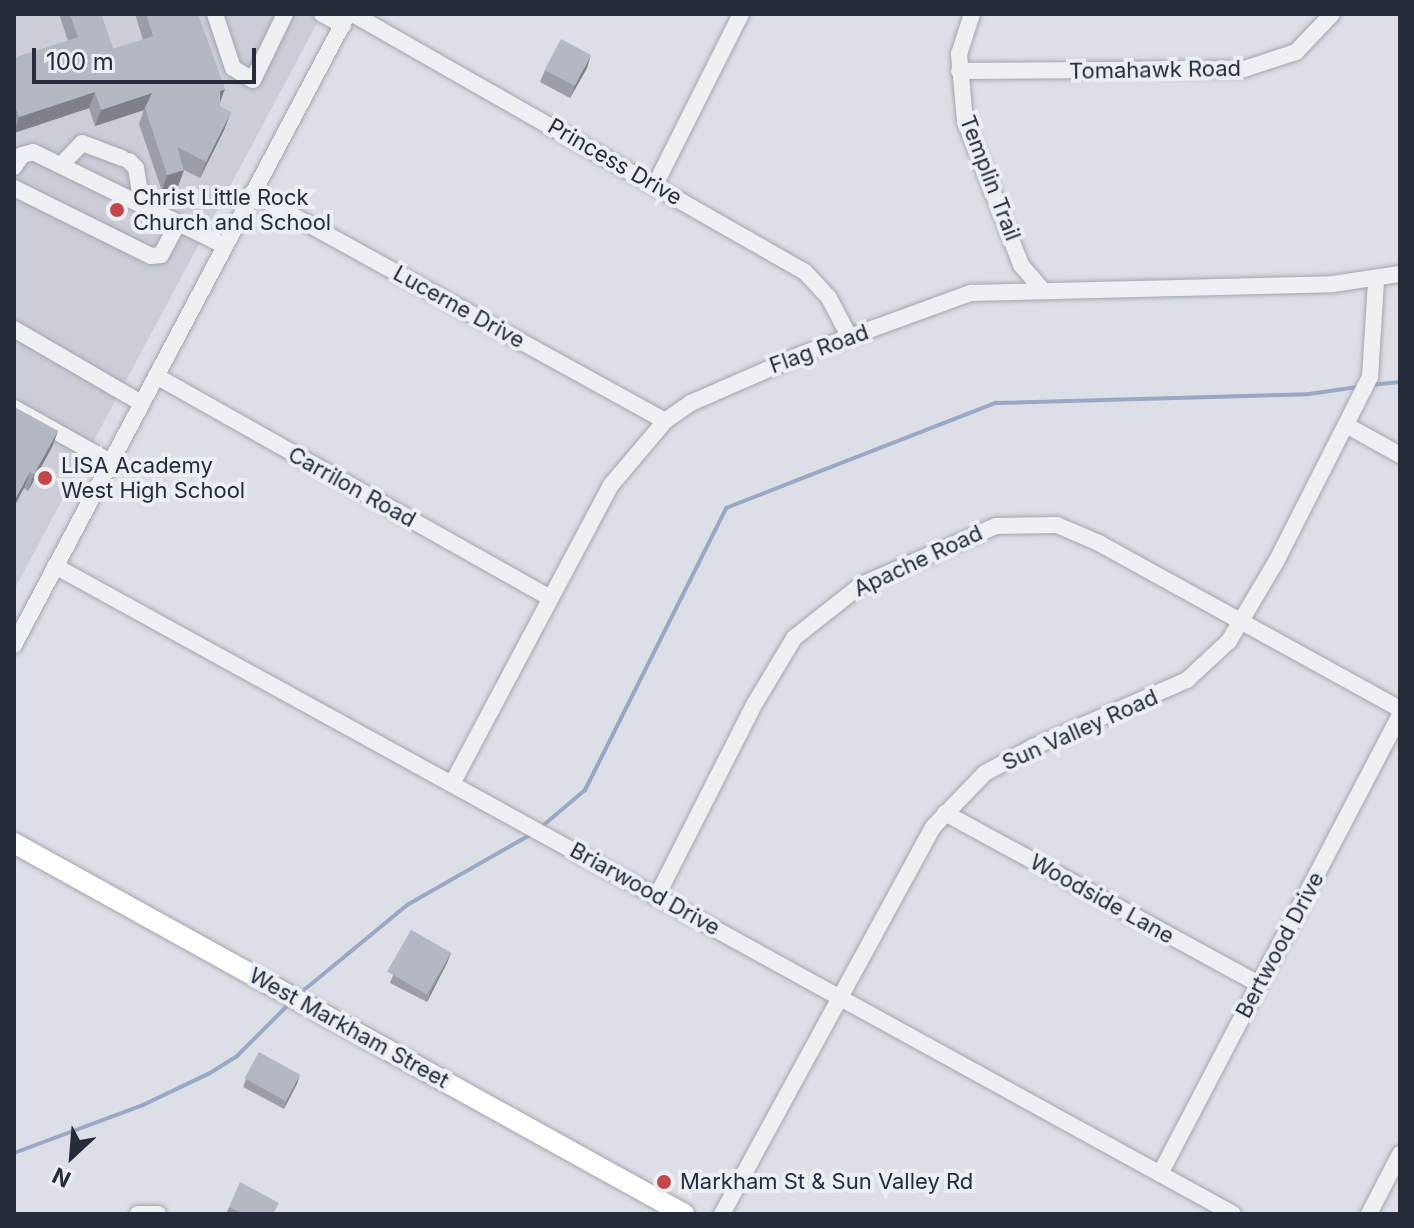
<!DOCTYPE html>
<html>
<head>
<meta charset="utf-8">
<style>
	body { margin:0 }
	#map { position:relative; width:1414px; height:1228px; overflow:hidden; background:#dcdfe5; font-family:Inter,sans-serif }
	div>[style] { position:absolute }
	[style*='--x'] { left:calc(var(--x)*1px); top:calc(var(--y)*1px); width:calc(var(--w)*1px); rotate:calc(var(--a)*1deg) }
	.built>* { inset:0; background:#cbced7 }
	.stream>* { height:4px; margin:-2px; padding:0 2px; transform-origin:2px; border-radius:2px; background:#99a8c4 }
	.roads { filter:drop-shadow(0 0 2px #a2a6af) drop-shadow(0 0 2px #a2a6af) }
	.minor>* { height:16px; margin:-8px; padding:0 8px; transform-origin:8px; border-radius:8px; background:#eff0f4 }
	.major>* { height:20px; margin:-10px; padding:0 10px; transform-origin:10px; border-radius:10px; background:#fff }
	.wall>* { inset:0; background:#9b9ea7 }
	.shaded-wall>* { inset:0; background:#7e8188 }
	.building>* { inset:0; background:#b4b8c2; transform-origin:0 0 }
	.dots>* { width:22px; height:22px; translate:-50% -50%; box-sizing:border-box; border:4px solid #ebeef3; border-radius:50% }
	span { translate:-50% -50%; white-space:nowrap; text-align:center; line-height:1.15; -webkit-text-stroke:8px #ebeef3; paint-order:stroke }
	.street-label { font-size:22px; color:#272c3b }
	.poi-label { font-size:22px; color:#272c3b }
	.left { translate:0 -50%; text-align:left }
	.frame { position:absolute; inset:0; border:16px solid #272c3b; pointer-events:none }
	.north { position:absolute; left:32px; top:1116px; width:80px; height:80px; -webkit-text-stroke:6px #ebeef3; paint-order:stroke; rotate:206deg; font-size:22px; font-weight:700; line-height:32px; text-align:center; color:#272c3b }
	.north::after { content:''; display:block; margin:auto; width:28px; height:36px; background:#272c3b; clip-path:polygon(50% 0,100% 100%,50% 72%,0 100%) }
	.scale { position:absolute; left:32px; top:48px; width:224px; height:36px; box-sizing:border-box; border:4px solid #272c3b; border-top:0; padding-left:10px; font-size:24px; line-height:28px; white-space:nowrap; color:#272c3b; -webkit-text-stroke:6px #ebeef3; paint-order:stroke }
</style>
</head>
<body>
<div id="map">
	<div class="built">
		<div style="clip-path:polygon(14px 14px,322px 14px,14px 590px)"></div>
	</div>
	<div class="stream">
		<div style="--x:1371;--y:385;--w:29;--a:-6"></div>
		<div style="--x:540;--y:828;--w:59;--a:-40.2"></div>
		<div style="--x:585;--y:790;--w:315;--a:-63.4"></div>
		<div style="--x:726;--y:508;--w:290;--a:-21.3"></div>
		<div style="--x:996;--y:403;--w:313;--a:-1.6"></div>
		<div style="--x:1309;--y:394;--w:49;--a:-8.1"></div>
		<div style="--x:298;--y:995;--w:141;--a:-39.5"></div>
		<div style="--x:407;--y:905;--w:145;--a:-29.7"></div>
		<div style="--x:14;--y:1153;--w:138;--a:-20.4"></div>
		<div style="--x:143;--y:1105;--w:74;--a:-25.5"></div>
		<div style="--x:210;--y:1073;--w:32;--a:-32"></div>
		<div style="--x:237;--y:1056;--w:74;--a:-45"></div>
	</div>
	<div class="roads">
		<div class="minor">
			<div style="--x:215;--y:14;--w:57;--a:71.6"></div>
			<div style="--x:233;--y:68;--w:23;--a:31"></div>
			<div style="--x:253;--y:80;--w:73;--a:-64.1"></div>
			<div style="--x:322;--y:14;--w:24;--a:28"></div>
			<div style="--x:353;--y:14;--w:520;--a:29.72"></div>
			<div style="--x:805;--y:272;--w:35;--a:47"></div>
			<div style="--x:829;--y:298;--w:45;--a:62.3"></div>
			<div style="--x:972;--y:14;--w:42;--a:108"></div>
			<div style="--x:959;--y:54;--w:67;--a:84.9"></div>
			<div style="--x:965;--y:121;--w:155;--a:68.7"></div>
			<div style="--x:1021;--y:265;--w:30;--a:49"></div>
			<div style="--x:959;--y:71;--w:285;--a:-0.4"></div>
			<div style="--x:1244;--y:69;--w:55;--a:-18.1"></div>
			<div style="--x:1296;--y:52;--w:52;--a:-46.5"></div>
			<div style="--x:129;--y:161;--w:10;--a:45"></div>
			<div style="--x:136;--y:168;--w:37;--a:81"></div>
			<div style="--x:61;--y:165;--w:30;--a:-46"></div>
			<div style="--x:82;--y:143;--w:43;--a:20.6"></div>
			<div style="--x:14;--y:167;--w:14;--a:-56"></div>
			<div style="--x:22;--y:155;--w:11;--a:-15"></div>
			<div style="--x:33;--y:152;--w:212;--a:26"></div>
			<div style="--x:655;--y:185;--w:191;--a:-63.3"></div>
			<div style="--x:14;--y:188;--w:153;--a:26.4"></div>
			<div style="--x:151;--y:256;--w:10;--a:-6"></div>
			<div style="--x:161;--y:255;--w:36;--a:-62"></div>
			<div style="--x:252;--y:193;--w:472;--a:28.9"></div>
			<div style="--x:14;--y:329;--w:147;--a:30.2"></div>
			<div style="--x:156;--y:376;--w:451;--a:29.4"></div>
			<div style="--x:14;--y:408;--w:109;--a:29.2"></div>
			<div style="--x:1346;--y:425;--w:62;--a:29.1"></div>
			<div style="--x:55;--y:566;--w:1344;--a:28.81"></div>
			<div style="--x:14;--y:645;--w:714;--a:-62.11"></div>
			<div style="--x:452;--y:784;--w:339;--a:-62"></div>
			<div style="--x:611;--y:485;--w:84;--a:-49.8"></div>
			<div style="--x:665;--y:421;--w:32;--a:-35"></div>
			<div style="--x:691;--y:403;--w:122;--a:-23.6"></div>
			<div style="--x:803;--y:354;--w:179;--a:-20"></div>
			<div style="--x:971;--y:293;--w:362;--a:-1.4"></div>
			<div style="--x:1333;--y:284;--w:68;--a:-8.5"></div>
			<div style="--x:945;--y:813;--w:358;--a:28.6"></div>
			<div style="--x:657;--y:896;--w:216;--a:-63.1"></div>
			<div style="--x:755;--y:703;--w:76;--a:-59"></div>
			<div style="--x:794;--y:638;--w:85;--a:-38.3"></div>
			<div style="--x:861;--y:585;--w:147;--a:-23.6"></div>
			<div style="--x:996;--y:526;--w:61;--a:-0.9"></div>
			<div style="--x:1057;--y:525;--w:46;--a:23.2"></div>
			<div style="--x:1099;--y:543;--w:344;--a:28.9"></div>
			<div style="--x:1160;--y:1174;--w:518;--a:-62.4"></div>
			<div style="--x:138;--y:1214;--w:20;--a:0"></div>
			<div style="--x:722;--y:1214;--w:441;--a:-61.4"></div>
			<div style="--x:933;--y:827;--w:75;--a:-46.1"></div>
			<div style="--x:985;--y:773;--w:55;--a:-28.4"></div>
			<div style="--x:1033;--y:747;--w:168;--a:-23.5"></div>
			<div style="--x:1187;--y:680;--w:57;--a:-42.9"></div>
			<div style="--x:1229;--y:641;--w:92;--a:-59.3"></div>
			<div style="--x:1276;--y:562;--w:208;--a:-63.1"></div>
			<div style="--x:1370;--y:377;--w:96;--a:-86.4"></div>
			<div style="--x:1369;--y:1214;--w:68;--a:-62.7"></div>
		</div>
		<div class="major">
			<div style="--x:14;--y:843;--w:766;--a:28.97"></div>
		</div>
	</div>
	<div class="wall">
		<div style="clip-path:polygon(59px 14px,101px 14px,113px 49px,143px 40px,135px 14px,198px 14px,225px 128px,200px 178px,184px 170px,178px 186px,162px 191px,139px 124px,144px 110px,95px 126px,89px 108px,14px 133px,14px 58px,68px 41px)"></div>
		<div style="clip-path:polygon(587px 68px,570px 98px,540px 82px,545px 70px)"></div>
		<div style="clip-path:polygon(14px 407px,58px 431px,52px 447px,28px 491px,24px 488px)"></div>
		<div style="clip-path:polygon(411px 930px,451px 953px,427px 1002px,390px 983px)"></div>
		<div style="clip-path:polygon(300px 1075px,284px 1109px,243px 1087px,246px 1079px)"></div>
		<div style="clip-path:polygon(229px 1207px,274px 1214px,226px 1214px)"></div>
	</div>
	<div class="shaded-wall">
		<div style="clip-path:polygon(591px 55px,587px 68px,570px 98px,575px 86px)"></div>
		<div style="clip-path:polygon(225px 89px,219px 105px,220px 91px)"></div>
		<div style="clip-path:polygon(95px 92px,89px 108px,14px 133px,19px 117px)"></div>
		<div style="clip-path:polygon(152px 93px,144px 110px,95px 126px,101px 110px)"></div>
		<div style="clip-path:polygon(231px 112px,225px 128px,200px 178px,206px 162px)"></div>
		<div style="clip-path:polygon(184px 170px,178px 186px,162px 191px,167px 175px)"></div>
		<div style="clip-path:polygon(58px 431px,52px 447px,28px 491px,34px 474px)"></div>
		<div style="clip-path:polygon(30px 472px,24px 488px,14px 507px,14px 501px)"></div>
		<div style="clip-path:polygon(451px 953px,448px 961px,427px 1002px,430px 993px)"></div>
		<div style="clip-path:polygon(300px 1075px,297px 1084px,284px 1109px,287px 1101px)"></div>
	</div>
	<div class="building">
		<div style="clip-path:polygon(70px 14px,101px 14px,113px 49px,153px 36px,146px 14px,198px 14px,225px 89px,220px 91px,220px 106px,231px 112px,206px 162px,177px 147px,184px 170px,167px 175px,145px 108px,152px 93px,101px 110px,95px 92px,19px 117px,14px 102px,14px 58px,78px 37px)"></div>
		<div style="left:561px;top:39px;width:34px;height:35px;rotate:28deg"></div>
		<div style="clip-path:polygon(14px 407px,58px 431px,34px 474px,30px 472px,14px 501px)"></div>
		<div style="left:411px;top:930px;width:46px;height:48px;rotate:30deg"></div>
		<div style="left:259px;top:1052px;width:47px;height:30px;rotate:29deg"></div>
		<div style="clip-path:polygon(240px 1182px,279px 1203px,273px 1214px,243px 1214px,229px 1207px)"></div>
	</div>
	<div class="dots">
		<div style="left:117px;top:210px;background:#c5474a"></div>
		<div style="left:45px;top:478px;background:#c5474a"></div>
		<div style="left:664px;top:1182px;background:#c5474a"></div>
	</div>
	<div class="street-label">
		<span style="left:1155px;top:70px;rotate:-1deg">Tomahawk Road</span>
		<span style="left:615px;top:162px;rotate:30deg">Princess Drive</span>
		<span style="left:990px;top:178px;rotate:69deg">Templin Trail</span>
		<span style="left:459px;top:307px;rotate:29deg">Lucerne Drive</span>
		<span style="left:819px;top:349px;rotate:-20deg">Flag Road</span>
		<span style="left:352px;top:487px;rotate:29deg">Carrilon Road</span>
		<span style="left:918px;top:561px;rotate:-25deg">Apache Road</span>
		<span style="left:1080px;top:730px;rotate:-24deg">Sun Valley Road</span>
		<span style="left:645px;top:889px;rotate:29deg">Briarwood Drive</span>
		<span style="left:1102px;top:899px;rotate:29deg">Woodside Lane</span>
		<span style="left:1280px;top:945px;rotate:-62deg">Bertwood Drive</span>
		<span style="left:349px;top:1028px;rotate:29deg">West Markham Street</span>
	</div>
	<div class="poi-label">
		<span class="left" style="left:133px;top:210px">Christ Little Rock<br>Church and School</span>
		<span class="left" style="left:61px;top:478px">LISA Academy<br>West High School</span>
		<span class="left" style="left:680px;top:1182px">Markham St &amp; Sun Valley Rd</span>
	</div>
	<div class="frame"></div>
	<div class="north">N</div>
	<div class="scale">100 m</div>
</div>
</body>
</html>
